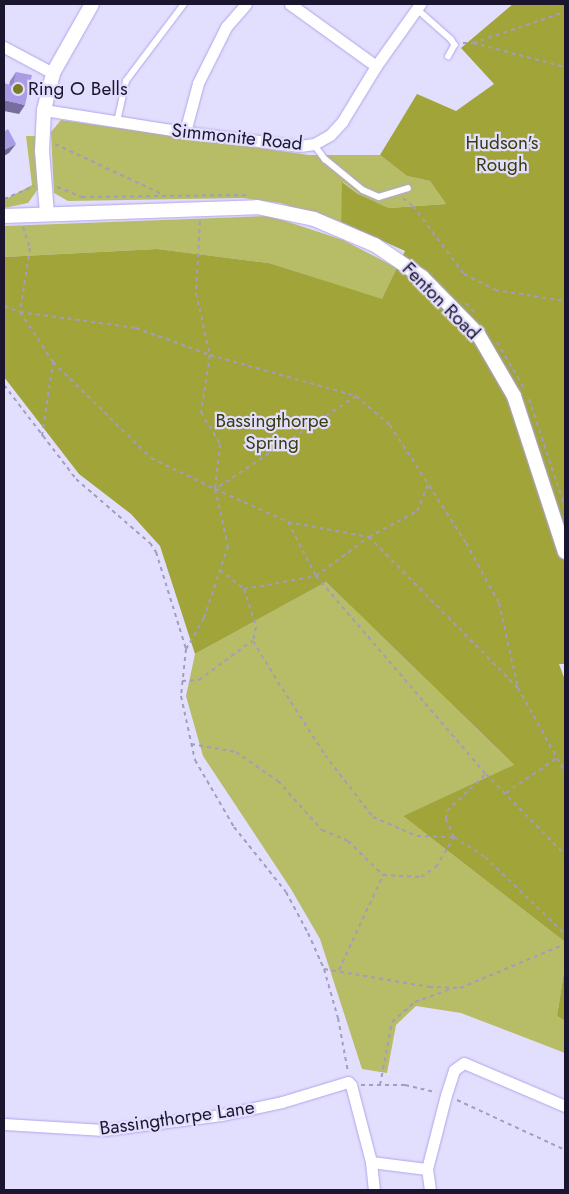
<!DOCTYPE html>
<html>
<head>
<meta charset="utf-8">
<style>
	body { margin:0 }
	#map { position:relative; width:569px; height:1194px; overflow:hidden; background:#e2defd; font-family:Jost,sans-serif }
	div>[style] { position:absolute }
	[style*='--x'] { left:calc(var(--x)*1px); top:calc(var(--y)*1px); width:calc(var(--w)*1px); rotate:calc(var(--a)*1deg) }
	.green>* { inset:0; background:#b7bc67 }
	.forest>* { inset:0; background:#a0a439 }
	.path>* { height:2px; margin-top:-1px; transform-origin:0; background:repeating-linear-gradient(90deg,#a29dbb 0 4px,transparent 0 8px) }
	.roads { filter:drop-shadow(0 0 1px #b1a4ec) drop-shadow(0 0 1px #b1a4ec) }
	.service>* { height:5.5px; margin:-2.75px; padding:0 2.75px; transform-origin:2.75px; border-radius:2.75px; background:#fff }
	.minor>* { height:11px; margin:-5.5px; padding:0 5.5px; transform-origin:5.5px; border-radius:5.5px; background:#fff }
	.tertiary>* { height:14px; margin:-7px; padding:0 7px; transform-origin:7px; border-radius:7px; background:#fff }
	.wall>* { inset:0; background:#9287c5 }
	.shaded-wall>* { inset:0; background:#776ea0 }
	.building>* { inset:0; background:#aa9de5 }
	.dots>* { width:14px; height:14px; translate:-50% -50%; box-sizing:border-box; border:2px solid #e2defd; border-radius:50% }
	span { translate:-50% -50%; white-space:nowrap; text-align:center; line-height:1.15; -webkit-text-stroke:4.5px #e2defd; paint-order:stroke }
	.poi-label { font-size:19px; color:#1b1530 }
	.left { translate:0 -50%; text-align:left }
	.street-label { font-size:19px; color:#1b1530 }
	.park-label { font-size:19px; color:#3a3c10 }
	.frame { position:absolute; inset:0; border:5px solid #1b1530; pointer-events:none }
</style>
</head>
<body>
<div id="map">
	<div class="green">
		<div style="clip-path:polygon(61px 120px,309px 155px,380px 155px,407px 176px,430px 181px,446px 204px,389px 208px,360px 195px,343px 182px,341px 222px,280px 203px,243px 198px,68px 201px,54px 193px,51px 132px)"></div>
		<div style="clip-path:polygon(26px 136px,36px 136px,38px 189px,28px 203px,4px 208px,4px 200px,32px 185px)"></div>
		<div style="clip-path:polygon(270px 216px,343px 240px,397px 268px,382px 300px,269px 263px,157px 249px,4px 257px,4px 226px)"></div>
		<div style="clip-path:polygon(326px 582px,515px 766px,403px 816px,565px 942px,565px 966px,557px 1016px,565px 1021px,565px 1053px,461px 1013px,416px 1006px,396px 1025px,387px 1073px,362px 1069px,320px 939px,291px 889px,203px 756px,186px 696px,195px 654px)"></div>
	</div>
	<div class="forest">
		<div style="clip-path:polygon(513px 4px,565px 4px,565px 664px,559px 664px,565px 680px,565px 942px,403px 816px,514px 765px,326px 582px,195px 654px,160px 546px,131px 514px,79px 474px,4px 377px,4px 257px,157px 249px,269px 263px,382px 299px,405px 251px,341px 222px,342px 182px,358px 194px,389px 208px,446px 204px,430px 181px,407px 176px,380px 155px,417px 94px,456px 111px,494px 84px,461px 48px)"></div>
		<div style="clip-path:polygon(565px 966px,565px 1021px,557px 1016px)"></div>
	</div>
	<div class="path">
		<div style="--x:463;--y:43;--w:10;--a:0"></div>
		<div style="--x:473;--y:43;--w:97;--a:-18.6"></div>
		<div style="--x:473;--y:43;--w:95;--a:14.6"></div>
		<div style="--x:55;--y:144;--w:120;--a:25.1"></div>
		<div style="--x:57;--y:187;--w:27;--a:22"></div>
		<div style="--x:82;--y:197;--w:168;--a:-0.7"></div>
		<div style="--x:403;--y:198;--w:13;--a:39"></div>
		<div style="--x:413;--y:206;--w:85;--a:53.1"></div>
		<div style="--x:464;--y:274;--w:35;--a:27"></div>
		<div style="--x:495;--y:290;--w:71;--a:8.9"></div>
		<div style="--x:4;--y:199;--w:33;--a:-23"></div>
		<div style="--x:200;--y:221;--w:72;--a:93.2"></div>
		<div style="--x:196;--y:293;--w:64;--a:77.3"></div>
		<div style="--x:210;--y:355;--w:58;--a:99"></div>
		<div style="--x:201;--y:412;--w:37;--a:59"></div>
		<div style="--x:220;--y:444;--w:45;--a:96.3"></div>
		<div style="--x:23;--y:227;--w:22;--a:72"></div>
		<div style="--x:30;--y:248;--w:65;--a:98.9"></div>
		<div style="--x:20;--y:312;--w:60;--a:56.6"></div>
		<div style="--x:53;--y:362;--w:137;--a:44.4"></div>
		<div style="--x:151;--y:458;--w:71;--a:25.8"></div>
		<div style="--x:215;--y:489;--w:58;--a:77.2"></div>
		<div style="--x:228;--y:546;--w:76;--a:108.4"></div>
		<div style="--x:204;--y:618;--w:36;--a:120"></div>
		<div style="--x:466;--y:303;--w:13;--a:48"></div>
		<div style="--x:4;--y:306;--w:17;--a:21"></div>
		<div style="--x:20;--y:312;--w:117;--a:7.9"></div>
		<div style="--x:136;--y:328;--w:79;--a:20"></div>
		<div style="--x:210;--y:355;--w:152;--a:15.7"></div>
		<div style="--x:356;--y:396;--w:45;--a:40.5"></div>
		<div style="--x:390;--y:425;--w:140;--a:57.2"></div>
		<div style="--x:466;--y:543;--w:68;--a:61.2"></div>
		<div style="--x:499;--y:603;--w:87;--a:77.4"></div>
		<div style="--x:497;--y:342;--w:53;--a:59.6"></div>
		<div style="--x:4;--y:385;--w:118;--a:52.5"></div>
		<div style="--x:76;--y:479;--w:98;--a:40.9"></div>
		<div style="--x:150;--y:543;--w:11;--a:56"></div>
		<div style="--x:156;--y:552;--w:102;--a:72.8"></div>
		<div style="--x:186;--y:649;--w:47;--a:96.1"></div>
		<div style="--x:181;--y:696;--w:66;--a:77.7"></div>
		<div style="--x:195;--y:760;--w:78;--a:59.8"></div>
		<div style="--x:234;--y:827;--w:83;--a:51.3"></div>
		<div style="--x:286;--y:892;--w:47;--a:61.8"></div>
		<div style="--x:308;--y:933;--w:39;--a:66"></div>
		<div style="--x:324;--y:969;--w:51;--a:74.1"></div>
		<div style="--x:338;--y:1018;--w:55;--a:79.5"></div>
		<div style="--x:356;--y:396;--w:169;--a:146.6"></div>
		<div style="--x:215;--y:489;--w:80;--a:24.3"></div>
		<div style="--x:288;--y:522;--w:82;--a:10.5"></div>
		<div style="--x:369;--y:537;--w:212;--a:45.4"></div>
		<div style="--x:518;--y:688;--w:96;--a:60.8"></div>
		<div style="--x:529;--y:399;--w:115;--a:71.7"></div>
		<div style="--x:42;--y:436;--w:75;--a:-81.5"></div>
		<div style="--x:288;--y:522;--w:61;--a:62.6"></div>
		<div style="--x:316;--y:576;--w:261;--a:49.4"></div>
		<div style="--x:486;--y:774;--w:113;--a:45.7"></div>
		<div style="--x:220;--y:570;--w:31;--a:38"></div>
		<div style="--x:244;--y:589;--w:40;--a:72"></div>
		<div style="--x:256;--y:627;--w:14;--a:102"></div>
		<div style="--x:253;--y:641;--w:48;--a:58.6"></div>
		<div style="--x:278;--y:682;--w:87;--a:57.2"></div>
		<div style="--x:325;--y:755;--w:78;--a:52.3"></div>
		<div style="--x:373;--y:817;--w:48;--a:23.4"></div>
		<div style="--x:417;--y:836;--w:37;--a:2"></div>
		<div style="--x:454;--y:837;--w:37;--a:33"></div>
		<div style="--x:485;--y:857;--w:111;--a:43.9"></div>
		<div style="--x:244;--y:589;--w:73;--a:-10.2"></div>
		<div style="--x:316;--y:576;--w:66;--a:-36.3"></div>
		<div style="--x:369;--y:537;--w:55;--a:-28.4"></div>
		<div style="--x:417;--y:511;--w:28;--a:-67"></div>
		<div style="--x:182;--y:681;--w:17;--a:-3"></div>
		<div style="--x:199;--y:680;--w:66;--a:-36.3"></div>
		<div style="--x:191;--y:744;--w:46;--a:10.1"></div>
		<div style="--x:236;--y:752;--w:51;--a:34.6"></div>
		<div style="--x:278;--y:781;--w:66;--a:48.1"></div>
		<div style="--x:322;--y:830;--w:28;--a:23"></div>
		<div style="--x:348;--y:841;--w:49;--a:44.2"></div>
		<div style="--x:383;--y:875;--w:38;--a:3"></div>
		<div style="--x:421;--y:877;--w:18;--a:-34"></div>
		<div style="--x:436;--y:867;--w:35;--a:-59"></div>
		<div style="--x:454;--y:837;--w:20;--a:-114"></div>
		<div style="--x:446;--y:819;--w:8;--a:-83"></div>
		<div style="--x:447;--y:811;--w:54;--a:-43.5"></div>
		<div style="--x:506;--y:793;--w:62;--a:-34.5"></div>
		<div style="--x:324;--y:969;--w:107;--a:9.7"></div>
		<div style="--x:429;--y:987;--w:31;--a:2"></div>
		<div style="--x:460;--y:988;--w:114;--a:-22.7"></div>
		<div style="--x:339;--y:970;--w:105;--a:-65.1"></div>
		<div style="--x:361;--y:1085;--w:44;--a:0"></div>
		<div style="--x:405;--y:1085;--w:32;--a:13"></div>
		<div style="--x:380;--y:1085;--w:64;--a:-79.2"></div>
		<div style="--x:392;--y:1022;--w:30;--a:-41"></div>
		<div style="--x:415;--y:1002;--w:37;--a:-20"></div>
		<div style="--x:457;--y:1100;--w:119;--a:24.8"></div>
	</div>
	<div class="roads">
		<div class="service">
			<div style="--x:416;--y:8;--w:47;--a:41.5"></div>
			<div style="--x:451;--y:39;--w:7;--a:56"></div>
			<div style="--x:455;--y:45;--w:13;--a:119"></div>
			<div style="--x:117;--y:122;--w:42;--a:-77.6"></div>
			<div style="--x:126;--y:81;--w:96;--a:-53"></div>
			<div style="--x:314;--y:144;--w:19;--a:54"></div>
			<div style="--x:325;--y:159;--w:49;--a:39.2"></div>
			<div style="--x:363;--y:190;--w:17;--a:24"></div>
			<div style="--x:379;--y:197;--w:30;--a:-17"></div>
		</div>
		<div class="minor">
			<div style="--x:290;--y:4;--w:106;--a:35.8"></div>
			<div style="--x:4;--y:47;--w:55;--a:28"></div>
			<div style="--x:44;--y:110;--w:143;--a:8.9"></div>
			<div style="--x:185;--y:132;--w:116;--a:6.9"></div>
			<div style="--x:300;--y:146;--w:14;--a:-8"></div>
			<div style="--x:314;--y:144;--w:18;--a:-29"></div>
			<div style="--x:330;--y:135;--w:18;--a:-47"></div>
			<div style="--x:342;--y:122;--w:66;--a:-58.7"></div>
			<div style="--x:376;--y:66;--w:76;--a:-54.6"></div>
			<div style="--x:185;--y:132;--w:51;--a:-75.1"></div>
			<div style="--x:198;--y:83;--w:63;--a:-63.4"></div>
			<div style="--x:226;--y:27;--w:30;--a:-49"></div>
			<div style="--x:4;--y:1124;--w:100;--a:3.4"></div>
			<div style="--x:104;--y:1130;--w:118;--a:-7.3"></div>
			<div style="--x:221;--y:1115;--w:62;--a:-12"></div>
			<div style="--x:282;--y:1102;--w:69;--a:-16.9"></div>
			<div style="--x:348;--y:1082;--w:4;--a:45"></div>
			<div style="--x:351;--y:1085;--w:80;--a:75.4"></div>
			<div style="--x:371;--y:1162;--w:28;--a:84"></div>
			<div style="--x:371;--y:1162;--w:56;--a:7.1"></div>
			<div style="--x:430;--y:1190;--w:21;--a:-98"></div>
			<div style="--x:427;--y:1169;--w:76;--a:-75.6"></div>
			<div style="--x:446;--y:1095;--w:26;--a:-72"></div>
			<div style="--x:454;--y:1070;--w:12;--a:-35"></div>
			<div style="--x:464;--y:1063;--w:110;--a:23.1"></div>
		</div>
		<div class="tertiary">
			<div style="--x:47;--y:214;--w:63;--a:-94.5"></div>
			<div style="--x:42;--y:151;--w:41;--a:-87.2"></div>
			<div style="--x:44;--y:110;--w:38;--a:-76"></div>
			<div style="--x:53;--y:73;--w:79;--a:-60.5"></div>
			<div style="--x:4;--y:216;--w:253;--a:-2"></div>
			<div style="--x:257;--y:207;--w:58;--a:11.9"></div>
			<div style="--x:314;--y:219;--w:66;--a:23.1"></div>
			<div style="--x:375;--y:245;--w:57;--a:34.2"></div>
			<div style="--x:422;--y:277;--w:80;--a:45.5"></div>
			<div style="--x:478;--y:334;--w:72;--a:59.9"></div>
			<div style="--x:514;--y:396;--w:164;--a:71.9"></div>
		</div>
	</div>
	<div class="wall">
		<div style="clip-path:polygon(16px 72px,19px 114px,9px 85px,10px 81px)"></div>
	</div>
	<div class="shaded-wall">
		<div style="clip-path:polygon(4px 100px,25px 105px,19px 114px,4px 111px)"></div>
		<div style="clip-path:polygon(16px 144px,9px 153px,4px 156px,4px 150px)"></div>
	</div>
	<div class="building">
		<div style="clip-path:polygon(16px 72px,32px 75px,25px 105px,4px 100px,4px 83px,13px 86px)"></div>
		<div style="clip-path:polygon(4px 129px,5px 131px,8px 129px,16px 144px,4px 150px)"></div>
	</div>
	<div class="dots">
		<div style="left:18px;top:89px;background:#797c25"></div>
	</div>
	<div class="poi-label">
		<span class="left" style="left:28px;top:89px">Ring O Bells</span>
	</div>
	<div class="street-label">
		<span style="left:237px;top:137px;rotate:6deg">Simmonite Road</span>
		<span style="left:441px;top:301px;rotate:45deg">Fenton Road</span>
		<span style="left:177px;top:1118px;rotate:-8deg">Bassingthorpe Lane</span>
	</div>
	<div class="park-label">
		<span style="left:502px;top:154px">Hudson's<br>Rough</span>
		<span style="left:272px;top:432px">Bassingthorpe<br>Spring</span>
	</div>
	<div class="frame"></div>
</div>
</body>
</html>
